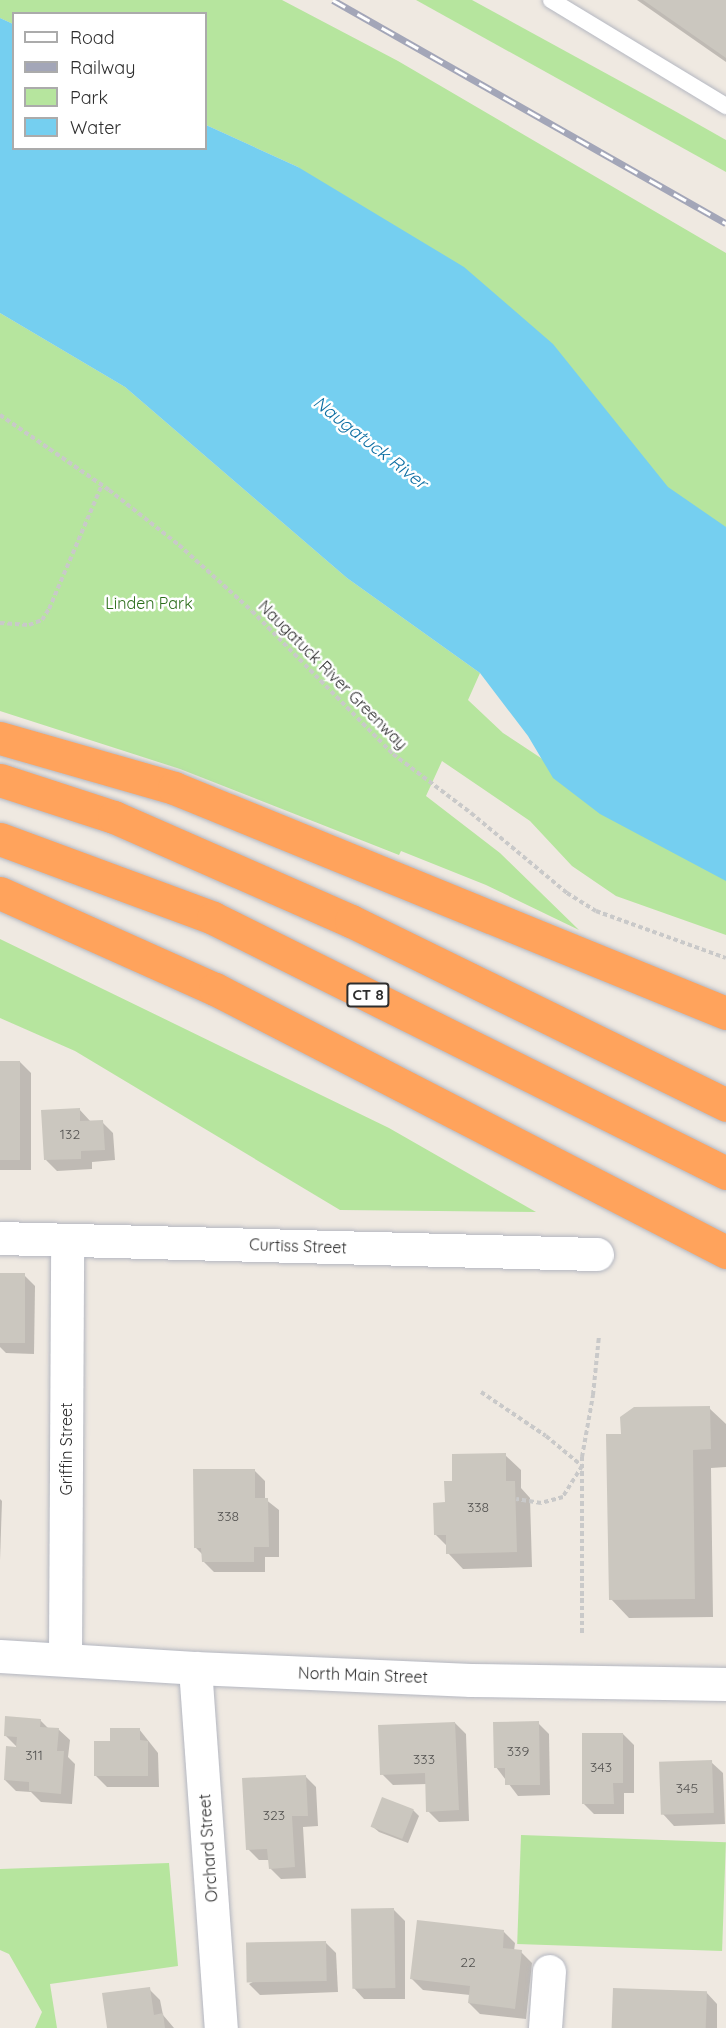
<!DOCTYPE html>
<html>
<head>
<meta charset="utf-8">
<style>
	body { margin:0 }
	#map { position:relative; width:726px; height:2028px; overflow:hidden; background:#efe9e1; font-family:Quicksand,sans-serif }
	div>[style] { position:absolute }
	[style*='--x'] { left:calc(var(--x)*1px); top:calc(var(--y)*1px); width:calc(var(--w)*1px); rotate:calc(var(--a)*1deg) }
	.green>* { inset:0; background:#b6e59e; transform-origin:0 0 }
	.water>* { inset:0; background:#75cff0 }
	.shadow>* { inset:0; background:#0003 }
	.building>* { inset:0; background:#cbc7bf; transform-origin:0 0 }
	.path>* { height:4px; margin-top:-2px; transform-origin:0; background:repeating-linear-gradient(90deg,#c9c9c9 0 4.5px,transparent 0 7.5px) }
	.roads { filter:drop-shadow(0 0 2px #b4b7c1) drop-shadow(0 0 2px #b4b7c1) }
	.lane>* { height:16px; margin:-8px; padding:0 8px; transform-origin:8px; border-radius:8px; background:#fff }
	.street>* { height:33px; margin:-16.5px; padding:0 16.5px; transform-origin:16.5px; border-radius:16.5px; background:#fff }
	.secondary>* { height:33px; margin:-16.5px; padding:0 16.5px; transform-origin:16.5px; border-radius:16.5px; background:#fff }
	.highway>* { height:33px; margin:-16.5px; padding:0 16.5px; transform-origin:16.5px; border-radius:16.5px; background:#ffa35c }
	.rail>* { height:7px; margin-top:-3.5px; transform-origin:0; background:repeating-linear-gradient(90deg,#fff 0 14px,#a3a6b8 0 28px); box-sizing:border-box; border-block:2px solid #a3a6b8 }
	span { translate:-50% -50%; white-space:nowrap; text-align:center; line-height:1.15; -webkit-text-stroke:5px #fff; paint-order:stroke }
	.number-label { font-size:14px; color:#555452 }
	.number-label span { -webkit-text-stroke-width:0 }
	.shield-label span { padding:2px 4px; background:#fff; border:2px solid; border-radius:4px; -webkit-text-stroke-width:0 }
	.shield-label { font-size:15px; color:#2e2e2e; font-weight:700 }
	.park-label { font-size:16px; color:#2c6e1b }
	.street-label { font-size:16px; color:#2e2e2e }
	.water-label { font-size:18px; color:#0d6fa3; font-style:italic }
	.legend { position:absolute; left:12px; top:12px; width:195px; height:138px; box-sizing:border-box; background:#fff; border:2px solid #ababab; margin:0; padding:8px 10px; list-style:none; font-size:18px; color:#2e2e2e }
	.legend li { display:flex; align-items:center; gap:12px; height:30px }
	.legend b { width:30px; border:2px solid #ababab }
</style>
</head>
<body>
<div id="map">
	<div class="green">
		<div style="clip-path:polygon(0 0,282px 0,398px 61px,726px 253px,726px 558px,298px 167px,206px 125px,206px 14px,14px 14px,13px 24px,0 18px)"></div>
		<div style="clip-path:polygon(416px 0,472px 0,673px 110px,726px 140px,726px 172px)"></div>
		<div style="clip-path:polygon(0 313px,125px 387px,347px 578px,480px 673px,468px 700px,503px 733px,726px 880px,726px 935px,616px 896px,572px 866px,530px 821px,442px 761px,426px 796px,500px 853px,579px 930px,486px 885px,401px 851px,399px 855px,180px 769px,0 711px)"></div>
		<div style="clip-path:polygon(0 939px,389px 1128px,536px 1212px,340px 1210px,75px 1051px,0 1018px)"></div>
		<div style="left:521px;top:1835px;width:205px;height:109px;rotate:2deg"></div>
		<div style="clip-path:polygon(169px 1863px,178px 1966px,50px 1984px,57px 2028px,35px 2028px,42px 2012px,9px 1954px,0 1950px,0 1869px)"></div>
	</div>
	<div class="water">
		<div style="clip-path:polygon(0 18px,13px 24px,14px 148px,206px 148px,206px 125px,298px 167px,464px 267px,553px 344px,668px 487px,726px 527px,726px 881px,600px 814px,553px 778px,528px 736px,480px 673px,347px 578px,125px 387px,0 313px)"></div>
	</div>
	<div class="shadow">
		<div style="clip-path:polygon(637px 0,726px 0,726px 62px)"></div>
		<div style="clip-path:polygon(0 1062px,20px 1062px,31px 1073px,31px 1170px,0 1170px)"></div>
		<div style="clip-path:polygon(79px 1109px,91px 1122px,102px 1122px,113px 1133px,115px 1160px,92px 1162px,92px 1169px,57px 1171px,46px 1160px)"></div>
		<div style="clip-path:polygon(0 1274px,24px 1275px,35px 1286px,34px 1354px,6px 1353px,0 1347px)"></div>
		<div style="clip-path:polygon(709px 1408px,726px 1424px,726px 1467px,711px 1468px,713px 1617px,629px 1618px,611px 1599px,622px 1435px)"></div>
		<div style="clip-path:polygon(505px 1455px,521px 1470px,521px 1488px,530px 1498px,532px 1567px,463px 1569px,448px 1553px,448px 1547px,435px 1534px,454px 1483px)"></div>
		<div style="clip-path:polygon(254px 1470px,265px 1481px,265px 1499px,279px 1510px,279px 1557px,265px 1557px,265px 1572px,214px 1572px,203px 1561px,203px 1555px,195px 1547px)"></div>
		<div style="clip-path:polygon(0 1499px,2px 1501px,0 1560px)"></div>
		<div style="clip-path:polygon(40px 1720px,49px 1729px,58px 1729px,70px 1740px,68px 1757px,75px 1764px,72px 1804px,41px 1802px,31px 1792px,16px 1791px,5px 1780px,19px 1749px,6px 1736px)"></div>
		<div style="clip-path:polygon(455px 1723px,466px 1734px,469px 1821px,439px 1822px,428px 1811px,427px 1784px,393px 1785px,382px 1774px)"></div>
		<div style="clip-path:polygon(538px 1723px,549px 1734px,550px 1795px,518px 1796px,496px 1767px)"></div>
		<div style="clip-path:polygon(139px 1729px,158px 1753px,159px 1787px,107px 1787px,96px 1776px,112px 1742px)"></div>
		<div style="clip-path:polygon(623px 1734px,634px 1745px,634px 1793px,624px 1793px,624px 1814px,594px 1814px,583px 1803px)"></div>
		<div style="clip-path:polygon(711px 1762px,723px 1773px,725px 1824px,674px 1826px,663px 1814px)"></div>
		<div style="clip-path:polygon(305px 1776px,316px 1787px,318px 1826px,303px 1827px,306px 1878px,281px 1879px,270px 1868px,270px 1860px,259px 1860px,248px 1849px)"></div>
		<div style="clip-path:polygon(413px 1810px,419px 1816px,408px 1843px,379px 1832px,373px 1827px)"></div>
		<div style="clip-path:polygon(394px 1910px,405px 1921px,405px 1999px,364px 1999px,353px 1987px)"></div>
		<div style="clip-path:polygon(504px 1932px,515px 1943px,514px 1951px,521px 1952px,532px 1963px,526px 2019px,480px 2014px,469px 2003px,470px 1995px,423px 1990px,412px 1979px)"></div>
		<div style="clip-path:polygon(325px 1942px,336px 1953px,338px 1992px,260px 1995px,249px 1984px)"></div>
		<div style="clip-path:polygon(149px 1989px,160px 2000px,163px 2015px,174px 2028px,108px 2028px)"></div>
		<div style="clip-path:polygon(706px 1992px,717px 2004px,717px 2028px,613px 2028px)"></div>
	</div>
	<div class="building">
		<div style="clip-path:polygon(643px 0,726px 0,726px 58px)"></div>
		<div style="left:0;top:1061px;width:20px;height:99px"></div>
		<div style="clip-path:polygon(80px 1108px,80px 1121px,103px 1120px,105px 1150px,81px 1151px,81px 1159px,44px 1160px,41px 1110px)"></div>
		<div style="left:0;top:1273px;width:25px;height:70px"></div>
		<div style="clip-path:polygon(710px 1406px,711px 1449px,693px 1450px,695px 1599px,609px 1600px,606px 1434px,621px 1434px,620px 1417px,634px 1407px)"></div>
		<div style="clip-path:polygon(506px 1453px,506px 1481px,515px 1481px,517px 1552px,446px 1554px,446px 1535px,434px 1535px,433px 1503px,445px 1502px,444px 1481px,452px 1481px,452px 1454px)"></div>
		<div style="clip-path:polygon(193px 1469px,255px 1469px,255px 1498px,268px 1498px,269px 1547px,254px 1547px,254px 1562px,202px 1562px,201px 1548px,194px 1548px)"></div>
		<div style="clip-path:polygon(5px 1716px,41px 1719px,40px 1727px,59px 1728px,57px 1751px,64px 1751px,61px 1794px,29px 1791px,29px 1782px,4px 1780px,6px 1746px,16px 1747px,17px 1737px,4px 1736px)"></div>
		<div style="clip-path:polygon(539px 1721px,540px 1785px,505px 1785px,505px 1768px,494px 1768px,493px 1722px)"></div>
		<div style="clip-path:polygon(455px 1722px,459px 1810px,426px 1812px,425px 1773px,380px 1775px,378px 1725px)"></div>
		<div style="clip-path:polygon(110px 1728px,140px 1728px,140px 1740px,148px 1741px,148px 1776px,94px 1776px,94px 1741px,110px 1741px)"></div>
		<div style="clip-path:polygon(582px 1733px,623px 1733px,623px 1783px,613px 1783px,614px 1804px,582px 1804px)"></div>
		<div style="left:712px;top:1760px;width:53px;height:53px;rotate:88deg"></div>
		<div style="clip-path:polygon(306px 1775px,308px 1816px,292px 1816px,295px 1867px,269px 1869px,267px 1849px,246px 1850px,242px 1778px)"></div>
		<div style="left:382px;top:1797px;width:34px;height:32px;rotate:21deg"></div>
		<div style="left:394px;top:1908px;width:80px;height:43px;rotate:89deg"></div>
		<div style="clip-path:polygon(417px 1920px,504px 1930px,503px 1948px,522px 1950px,515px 2009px,468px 2003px,470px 1986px,410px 1979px)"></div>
		<div style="left:326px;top:1941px;width:40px;height:80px;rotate:89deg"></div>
		<div style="clip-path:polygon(150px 1987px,154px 2015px,163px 2013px,165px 2028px,107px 2028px,102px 1993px)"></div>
		<div style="left:613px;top:1988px;width:94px;height:40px;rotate:2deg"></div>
	</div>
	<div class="path">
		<div style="--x:0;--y:415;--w:132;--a:34.5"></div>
		<div style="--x:109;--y:490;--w:89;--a:38.2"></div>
		<div style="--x:179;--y:545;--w:98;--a:42.1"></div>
		<div style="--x:252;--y:611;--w:201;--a:45.4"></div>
		<div style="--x:393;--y:754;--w:98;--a:37.1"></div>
		<div style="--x:471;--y:813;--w:125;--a:39.8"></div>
		<div style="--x:567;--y:893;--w:34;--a:32"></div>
		<div style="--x:596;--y:911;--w:138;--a:19.9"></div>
		<div style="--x:0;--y:623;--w:29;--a:4"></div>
		<div style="--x:29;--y:625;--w:14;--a:-21"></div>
		<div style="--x:42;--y:620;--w:13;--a:-58"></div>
		<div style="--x:49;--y:609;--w:135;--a:-66.9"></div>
		<div style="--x:481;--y:1392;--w:78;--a:34.1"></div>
		<div style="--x:546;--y:1436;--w:47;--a:39.8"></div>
		<div style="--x:582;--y:1466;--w:36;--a:122"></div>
		<div style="--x:563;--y:1497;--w:23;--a:165"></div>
		<div style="--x:541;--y:1503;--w:25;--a:-171"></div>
		<div style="--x:582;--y:1633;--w:176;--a:-90"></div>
		<div style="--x:582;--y:1457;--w:63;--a:-79.9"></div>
		<div style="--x:593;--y:1395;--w:59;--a:-84.2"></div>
	</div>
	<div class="roads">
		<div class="lane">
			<div style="--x:551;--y:0;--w:205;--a:31.2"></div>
		</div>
		<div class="street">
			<div style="--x:0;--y:1238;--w:597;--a:1.54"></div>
			<div style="--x:65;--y:1658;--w:418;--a:-89.7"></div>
			<div style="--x:195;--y:1668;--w:361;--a:85.9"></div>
			<div style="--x:545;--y:2028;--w:57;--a:-86"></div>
		</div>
		<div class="secondary">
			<div style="--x:0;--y:1656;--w:195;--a:3.5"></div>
			<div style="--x:195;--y:1668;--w:276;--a:2.5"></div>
			<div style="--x:471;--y:1680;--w:255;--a:0.9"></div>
		</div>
		<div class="highway">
			<div style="--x:0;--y:738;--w:181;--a:16"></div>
			<div style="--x:174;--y:788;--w:596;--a:22.18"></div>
			<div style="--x:0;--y:780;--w:120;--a:18"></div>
			<div style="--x:114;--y:817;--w:259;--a:23.7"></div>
			<div style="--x:351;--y:921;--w:418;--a:26.1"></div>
			<div style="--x:0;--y:839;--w:227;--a:20.3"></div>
			<div style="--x:213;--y:918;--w:573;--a:26.43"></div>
			<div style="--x:0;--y:893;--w:235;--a:24.1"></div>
			<div style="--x:215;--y:989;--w:575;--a:27.23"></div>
		</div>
	</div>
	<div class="rail">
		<div style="--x:333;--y:0;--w:452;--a:29.6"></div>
	</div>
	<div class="number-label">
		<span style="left:70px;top:1134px">132</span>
		<span style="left:478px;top:1507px">338</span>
		<span style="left:228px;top:1516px">338</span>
		<span style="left:518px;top:1751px">339</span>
		<span style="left:34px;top:1755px">311</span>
		<span style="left:424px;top:1759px">333</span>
		<span style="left:601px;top:1767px">343</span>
		<span style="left:687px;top:1788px">345</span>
		<span style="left:274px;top:1815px">323</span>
		<span style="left:468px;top:1962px">22</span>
	</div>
	<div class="shield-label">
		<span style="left:368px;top:995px">CT 8</span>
	</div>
	<div class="park-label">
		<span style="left:149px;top:603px">Linden Park</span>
	</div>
	<div class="street-label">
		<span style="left:333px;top:675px;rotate:45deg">Naugatuck River Greenway</span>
		<span style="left:298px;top:1246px;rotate:2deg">Curtiss Street</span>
		<span style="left:66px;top:1449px;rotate:-90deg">Griffin Street</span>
		<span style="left:363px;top:1675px;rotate:2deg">North Main Street</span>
		<span style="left:208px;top:1848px;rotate:-94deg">Orchard Street</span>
	</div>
	<div class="water-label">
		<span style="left:370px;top:443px;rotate:38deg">Naugatuck River</span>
	</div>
	<ul class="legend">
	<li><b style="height:8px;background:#fff"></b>Road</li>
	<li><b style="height:8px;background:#a3a6b8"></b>Railway</li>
	<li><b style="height:16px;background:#b6e59e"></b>Park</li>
	<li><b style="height:16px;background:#75cff0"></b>Water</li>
	</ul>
</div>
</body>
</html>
